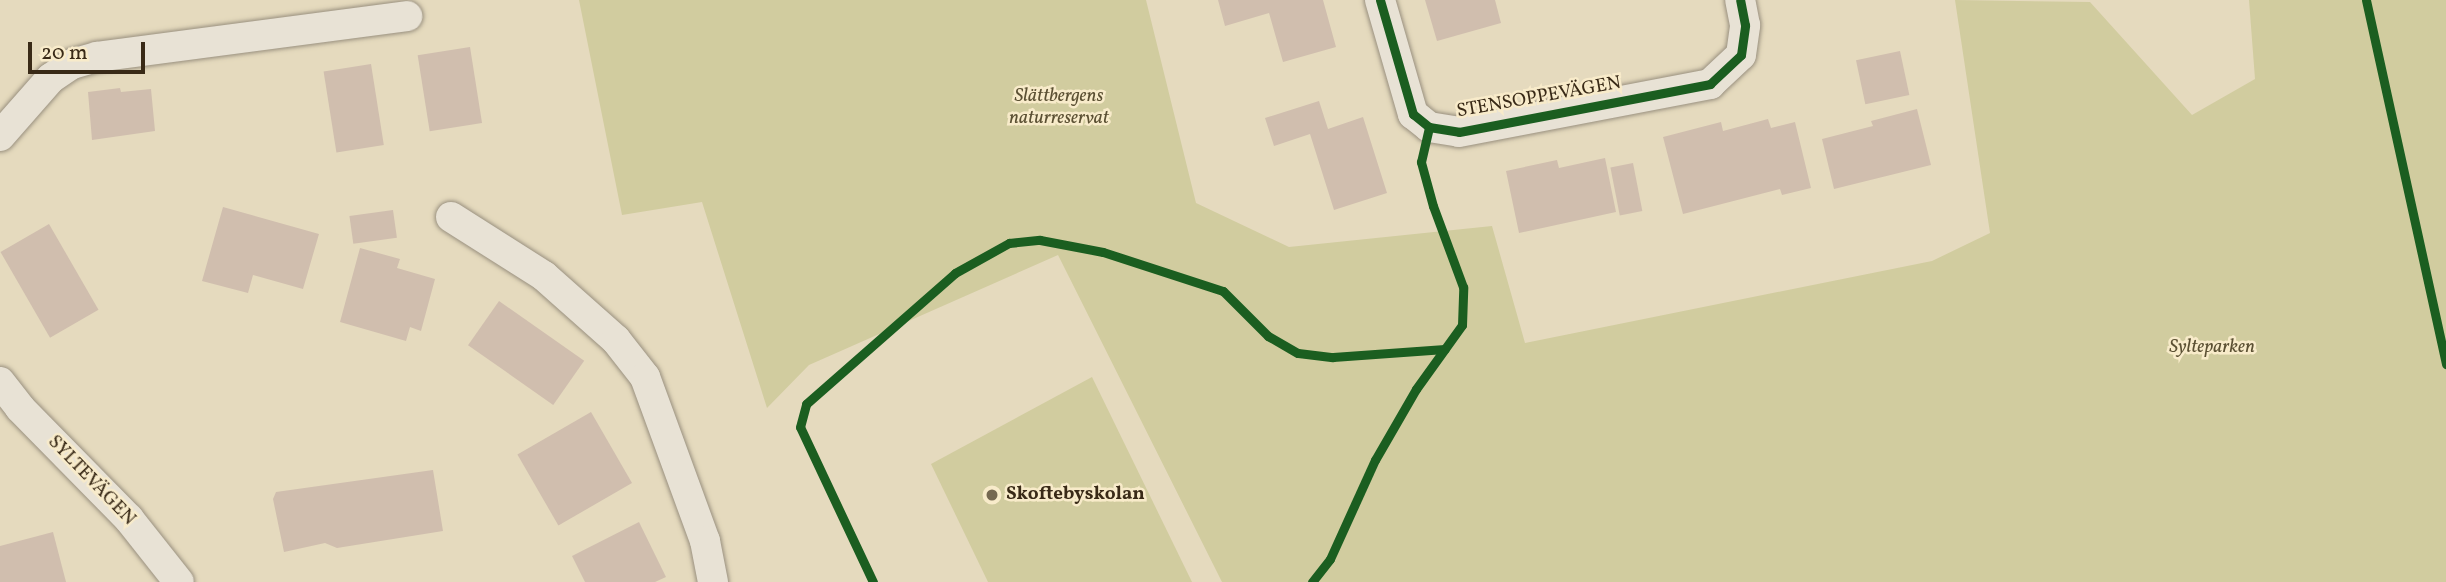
<!DOCTYPE html>
<html>
<head>
<meta charset="utf-8">
<style>
	body { margin:0 }
	#map { position:relative; width:2446px; height:582px; overflow:hidden; background:#e5dabe; font-family:Vollkorn,serif }
	div>[style] { position:absolute }
	[style*='--x'] { left:calc(var(--x)*1px); top:calc(var(--y)*1px); width:calc(var(--w)*1px); rotate:calc(var(--a)*1deg) }
	.green>* { inset:0; background:#d1cc9f }
	.building>* { inset:0; background:#d0beae; transform-origin:0 0 }
	.roads { filter:drop-shadow(0 0 2px #99907f) drop-shadow(0 0 2px #99907f) }
	.minor>* { height:30px; margin:-15px; padding:0 15px; transform-origin:15px; border-radius:15px; background:#e8e2d5 }
	.cycleway>* { height:9px; margin:-4.5px; padding:0 4.5px; transform-origin:4.5px; border-radius:4.5px; background:#1b5e20 }
	.dots>* { width:19px; height:19px; translate:-50% -50%; box-sizing:border-box; border:4px solid #f8ebca; border-radius:50% }
	span { translate:-50% -50%; white-space:nowrap; text-align:center; line-height:1.15; -webkit-text-stroke:5px #f8ebca; paint-order:stroke }
	.park-label { font-size:19px; color:#5b5033; font-style:italic }
	.street-label { font-size:19px; color:#392a17 }
	.poi-label { font-size:19px; color:#392a17; font-weight:700 }
	.left { translate:0 -50%; text-align:left }
	.scale { position:absolute; left:28px; top:42px; width:117px; height:32px; box-sizing:border-box; border:4px solid #392a17; border-top:0; padding-left:9px; font-size:21px; line-height:24px; white-space:nowrap; color:#392a17; -webkit-text-stroke:5px #f8ebca; paint-order:stroke }
</style>
</head>
<body>
<div id="map">
	<div class="green">
		<div style="clip-path:polygon(579px 0,1146px 0,1196px 203px,1289px 247px,1492px 226px,1525px 343px,1932px 261px,1990px 233px,1955px 0,2090px 2px,2192px 115px,2255px 79px,2249px 0,2446px 0,2446px 582px,1222px 582px,1058px 255px,809px 365px,767px 408px,702px 202px,622px 215px)"></div>
		<div style="clip-path:polygon(1092px 377px,1192px 582px,988px 582px,931px 464px)"></div>
	</div>
	<div class="building">
		<div style="clip-path:polygon(1218px 0,1323px 0,1336px 47px,1283px 62px,1269px 13px,1225px 26px)"></div>
		<div style="clip-path:polygon(1425px 0,1495px 0,1501px 23px,1437px 41px)"></div>
		<div style="left:470px;top:47px;width:77px;height:53px;rotate:81deg"></div>
		<div style="left:1900px;top:51px;width:45px;height:45px;rotate:78deg"></div>
		<div style="left:371px;top:64px;width:82px;height:48px;rotate:81deg"></div>
		<div style="clip-path:polygon(120px 88px,121px 92px,151px 89px,155px 131px,92px 140px,88px 92px)"></div>
		<div style="clip-path:polygon(1319px 101px,1328px 129px,1363px 117px,1387px 193px,1334px 210px,1310px 134px,1274px 146px,1265px 118px)"></div>
		<div style="clip-path:polygon(1917px 109px,1931px 165px,1834px 189px,1822px 139px,1873px 126px,1871px 121px)"></div>
		<div style="clip-path:polygon(1768px 119px,1771px 128px,1795px 122px,1811px 188px,1782px 195px,1780px 189px,1683px 214px,1663px 137px,1721px 122px,1723px 131px)"></div>
		<div style="clip-path:polygon(1605px 158px,1616px 212px,1519px 233px,1506px 171px,1557px 160px,1559px 168px)"></div>
		<div style="left:1633px;top:163px;width:49px;height:23px;rotate:79deg"></div>
		<div style="clip-path:polygon(223px 207px,319px 234px,303px 289px,253px 275px,248px 293px,202px 281px)"></div>
		<div style="left:393px;top:210px;width:28px;height:44px;rotate:82deg"></div>
		<div style="left:49px;top:224px;width:99px;height:56px;rotate:60deg"></div>
		<div style="clip-path:polygon(360px 248px,400px 259px,397px 268px,435px 279px,421px 331px,410px 327px,406px 341px,340px 322px)"></div>
		<div style="left:499px;top:301px;width:104px;height:54px;rotate:35deg"></div>
		<div style="left:591px;top:412px;width:82px;height:85px;rotate:60deg"></div>
		<div style="clip-path:polygon(433px 470px,443px 531px,337px 548px,325px 543px,284px 552px,273px 499px,276px 492px)"></div>
		<div style="clip-path:polygon(639px 522px,666px 577px,655px 582px,585px 582px,572px 556px)"></div>
		<div style="clip-path:polygon(53px 532px,66px 582px,0 582px,0 546px)"></div>
	</div>
	<div class="roads">
		<div class="minor">
			<div style="--x:1380;--y:0;--w:119;--a:73.9"></div>
			<div style="--x:1413;--y:114;--w:21;--a:39"></div>
			<div style="--x:1429;--y:127;--w:30;--a:9"></div>
			<div style="--x:1459;--y:132;--w:256;--a:-10.8"></div>
			<div style="--x:1710;--y:84;--w:42;--a:-43.1"></div>
			<div style="--x:1741;--y:55;--w:30;--a:-82"></div>
			<div style="--x:1745;--y:25;--w:25;--a:-101"></div>
			<div style="--x:0;--y:136;--w:77;--a:-48.7"></div>
			<div style="--x:51;--y:78;--w:25;--a:-34"></div>
			<div style="--x:72;--y:64;--w:26;--a:-16"></div>
			<div style="--x:97;--y:57;--w:313;--a:-7.5"></div>
			<div style="--x:451;--y:217;--w:110;--a:32.4"></div>
			<div style="--x:544;--y:276;--w:96;--a:41.6"></div>
			<div style="--x:616;--y:340;--w:47;--a:51.9"></div>
			<div style="--x:645;--y:377;--w:175;--a:69.9"></div>
			<div style="--x:705;--y:541;--w:42;--a:79"></div>
			<div style="--x:0;--y:382;--w:33;--a:52"></div>
			<div style="--x:20;--y:408;--w:156;--a:45.5"></div>
			<div style="--x:129;--y:519;--w:80;--a:51.6"></div>
		</div>
	</div>
	<div class="cycleway">
		<div style="--x:1380;--y:0;--w:119;--a:73.9"></div>
		<div style="--x:1413;--y:114;--w:21;--a:39"></div>
		<div style="--x:1429;--y:127;--w:30;--a:9"></div>
		<div style="--x:1459;--y:132;--w:256;--a:-10.8"></div>
		<div style="--x:1710;--y:84;--w:42;--a:-43.1"></div>
		<div style="--x:1741;--y:55;--w:30;--a:-82"></div>
		<div style="--x:1745;--y:25;--w:25;--a:-101"></div>
		<div style="--x:2366;--y:0;--w:373;--a:77.6"></div>
		<div style="--x:873;--y:582;--w:171;--a:-115.2"></div>
		<div style="--x:800;--y:427;--w:24;--a:-75"></div>
		<div style="--x:806;--y:404;--w:198;--a:-41.3"></div>
		<div style="--x:955;--y:273;--w:62;--a:-29.1"></div>
		<div style="--x:1009;--y:243;--w:31;--a:-6"></div>
		<div style="--x:1040;--y:240;--w:64;--a:10.8"></div>
		<div style="--x:1103;--y:252;--w:126;--a:18"></div>
		<div style="--x:1223;--y:291;--w:64;--a:45"></div>
		<div style="--x:1268;--y:336;--w:34;--a:30"></div>
		<div style="--x:1298;--y:353;--w:35;--a:7"></div>
		<div style="--x:1333;--y:357;--w:112;--a:-4.1"></div>
		<div style="--x:1312;--y:582;--w:29;--a:-52"></div>
		<div style="--x:1330;--y:559;--w:109;--a:-65.6"></div>
		<div style="--x:1375;--y:460;--w:82;--a:-60"></div>
		<div style="--x:1416;--y:389;--w:79;--a:-54.3"></div>
		<div style="--x:1462;--y:325;--w:38;--a:-88"></div>
		<div style="--x:1463;--y:287;--w:86;--a:-110.3"></div>
		<div style="--x:1433;--y:206;--w:46;--a:-105.3"></div>
		<div style="--x:1421;--y:162;--w:36;--a:-77"></div>
	</div>
	<div class="dots">
		<div style="left:992px;top:495px;background:#756851"></div>
	</div>
	<div class="park-label">
		<span style="left:1059px;top:108px">Slättbergens<br>naturreservat</span>
		<span style="left:2212px;top:348px">Sylteparken</span>
	</div>
	<div class="street-label">
		<span style="left:1539px;top:98px;rotate:-10deg">STENSOPPEVÄGEN</span>
		<span style="left:91px;top:481px;rotate:46deg">SYLTEVÄGEN</span>
	</div>
	<div class="poi-label">
		<span class="left" style="left:1006px;top:495px">Skoftebyskolan</span>
	</div>
	<div class="scale">20 m</div>
</div>
</body>
</html>
